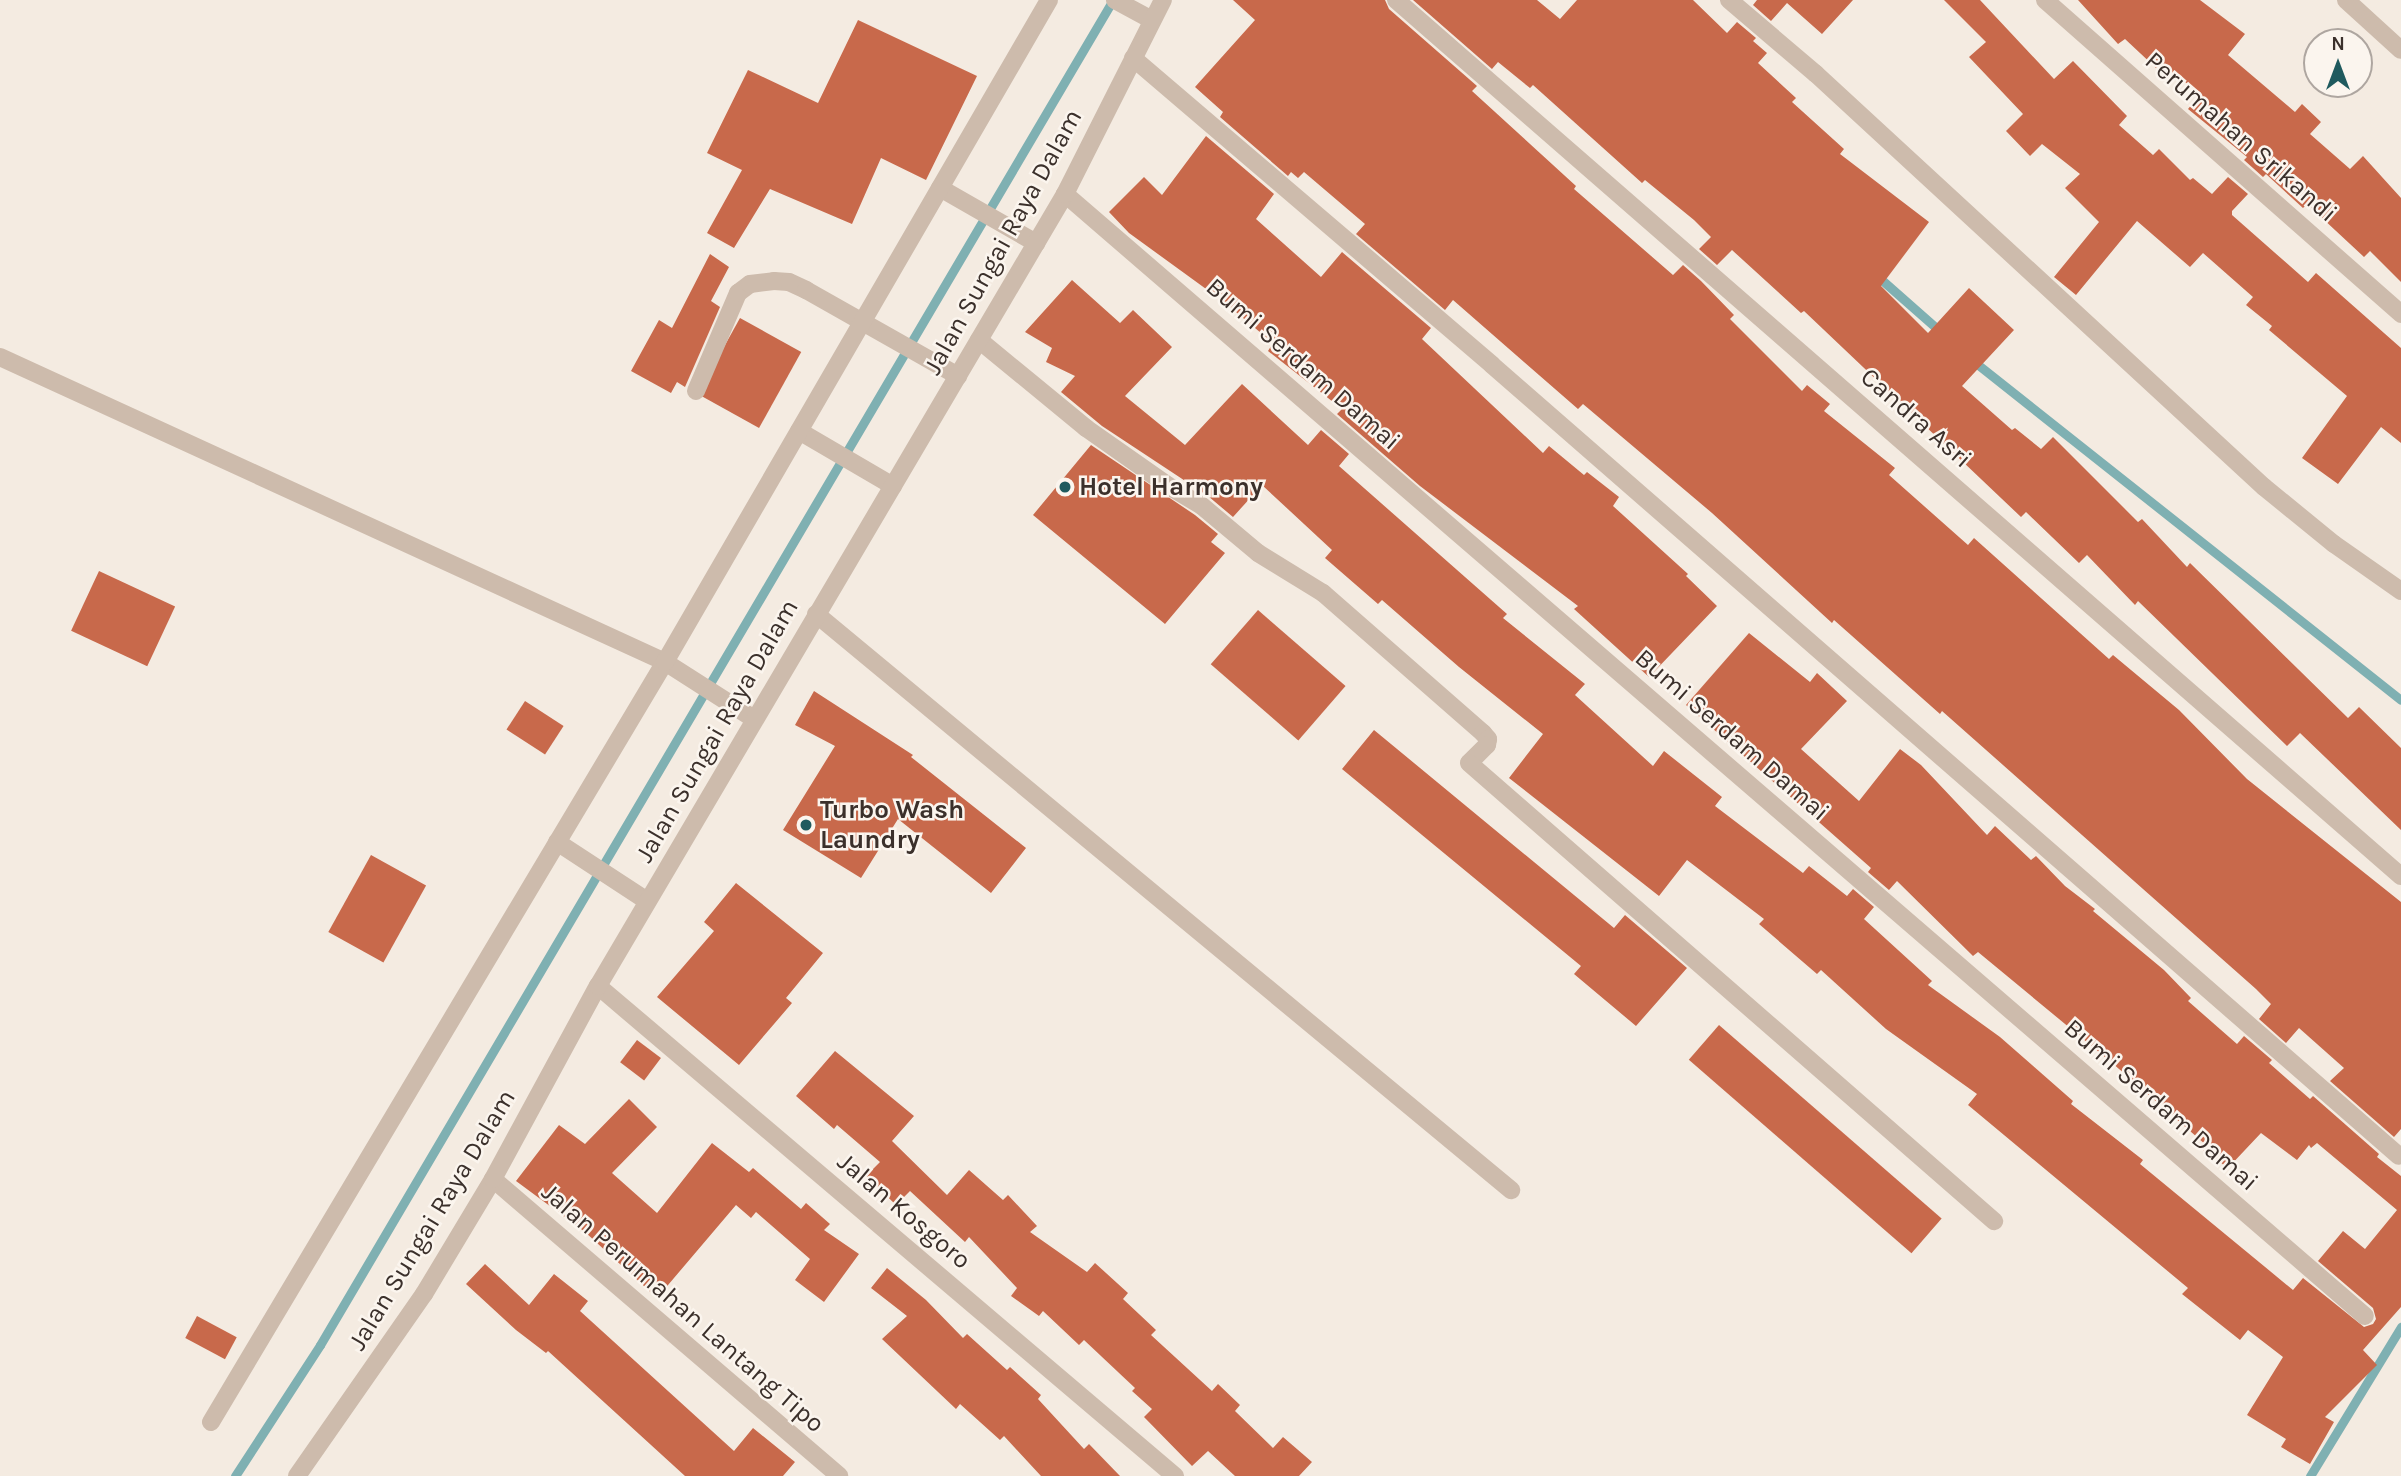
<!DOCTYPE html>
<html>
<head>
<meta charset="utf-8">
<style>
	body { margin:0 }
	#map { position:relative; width:2401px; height:1476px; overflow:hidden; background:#f4ebe1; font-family:Karla,sans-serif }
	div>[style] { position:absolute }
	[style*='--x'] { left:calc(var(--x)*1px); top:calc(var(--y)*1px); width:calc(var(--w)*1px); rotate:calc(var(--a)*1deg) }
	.stream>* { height:9px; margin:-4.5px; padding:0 4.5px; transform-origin:4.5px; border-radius:4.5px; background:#7fb0b2 }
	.building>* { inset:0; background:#c8694b; transform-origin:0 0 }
	.minor>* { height:18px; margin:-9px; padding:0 9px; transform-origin:9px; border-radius:9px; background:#cdbbac }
	.dots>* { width:19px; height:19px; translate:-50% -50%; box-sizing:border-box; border:4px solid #fbf5ee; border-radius:50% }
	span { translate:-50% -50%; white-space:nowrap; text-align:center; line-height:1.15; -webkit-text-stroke:5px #fbf5ee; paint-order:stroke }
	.street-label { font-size:26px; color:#3b302b }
	.poi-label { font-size:26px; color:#3b302b; font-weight:700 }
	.left { translate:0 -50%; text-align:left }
	.north { position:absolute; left:2303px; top:28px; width:70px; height:70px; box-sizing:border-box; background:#fbf5ee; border:2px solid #aea6a0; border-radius:50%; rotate:0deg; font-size:19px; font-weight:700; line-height:28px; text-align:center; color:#3b302b }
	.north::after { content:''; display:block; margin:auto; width:24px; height:32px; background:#1f5a5e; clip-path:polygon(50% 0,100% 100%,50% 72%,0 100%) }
</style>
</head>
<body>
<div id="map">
	<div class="stream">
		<div style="--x:1875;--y:274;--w:91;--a:41.4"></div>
		<div style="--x:1972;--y:360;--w:547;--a:38.4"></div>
		<div style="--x:235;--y:1476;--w:156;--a:-57"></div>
		<div style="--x:320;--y:1345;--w:1561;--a:-59.48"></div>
		<div style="--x:2310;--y:1476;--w:175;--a:-58.6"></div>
	</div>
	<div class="building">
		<div style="clip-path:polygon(1233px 0,1385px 0,1389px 9px,1477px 86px,1472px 91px,1576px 186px,1574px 189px,1673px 275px,1683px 265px,1701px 281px,1734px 315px,1730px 319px,1802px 391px,1807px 385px,1830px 404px,1824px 411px,1895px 468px,1889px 475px,1968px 545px,1974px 538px,2109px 659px,2113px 655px,2179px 710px,2247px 779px,2401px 902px,2401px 1129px,2394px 1137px,2330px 1081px,2344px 1068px,2299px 1028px,2286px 1043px,2259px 1019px,2271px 1004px,2256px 989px,1942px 711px,1940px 714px,1834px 620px,1832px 623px,1712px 513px,1583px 404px,1578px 409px,1453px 300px,1445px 310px,1356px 234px,1365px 224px,1304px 172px,1298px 178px,1291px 172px,1288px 176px,1220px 117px,1223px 112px,1195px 87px,1255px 20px)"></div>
		<div style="clip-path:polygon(1413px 0,1537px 0,1560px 19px,1577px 0,1693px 0,1727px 33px,1737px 22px,1756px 38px,1753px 41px,1767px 53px,1758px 63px,1796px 98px,1792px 102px,1844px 149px,1840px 154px,1929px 222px,1881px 286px,1928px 333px,1969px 288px,2014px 330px,1962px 386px,2012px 430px,2015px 428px,2041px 449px,2053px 437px,2138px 522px,2142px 519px,2187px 567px,2190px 563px,2348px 718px,2359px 707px,2401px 748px,2401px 830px,2300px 733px,2287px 746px,2138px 601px,2135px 605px,2087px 555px,2079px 563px,2026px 512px,2021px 517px,1804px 311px,1801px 313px,1732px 250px,1717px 265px,1699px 249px,1711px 237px,1694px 220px,1645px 180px,1642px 183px,1533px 85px,1530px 88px,1498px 62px,1492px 69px)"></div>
		<div style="clip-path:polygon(1757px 0,1853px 0,1822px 34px,1787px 3px,1771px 21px,1753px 5px)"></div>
		<div style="clip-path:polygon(1944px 0,1980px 0,2054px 79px,2073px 61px,2127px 116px,2119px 125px,2153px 155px,2159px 149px,2190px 180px,2193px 178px,2212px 194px,2228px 177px,2248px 194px,2232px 211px,2232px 215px,2308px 282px,2316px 273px,2401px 348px,2401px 443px,2381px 427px,2338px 484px,2302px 458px,2347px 396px,2269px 330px,2272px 326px,2246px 305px,2253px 297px,2203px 253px,2190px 267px,2137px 221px,2076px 295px,2054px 277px,2099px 222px,2065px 188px,2080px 174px,2042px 144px,2030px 156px,2006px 131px,2023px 114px,1969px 57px,1986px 42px)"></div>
		<div style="clip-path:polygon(2078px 0,2200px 0,2245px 34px,2228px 55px,2295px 112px,2302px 104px,2321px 122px,2310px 134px,2350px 169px,2363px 156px,2401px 198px,2401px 282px,2370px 251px,2364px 257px,2307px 204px,2303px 208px,2266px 174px,2263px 177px,2244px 160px,2247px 157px,2188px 109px,2201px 93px,2159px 64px,2156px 68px,2125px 39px,2118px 44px)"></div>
		<div style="clip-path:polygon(858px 20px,977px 76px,926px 180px,881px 158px,852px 224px,770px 189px,734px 248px,707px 233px,742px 170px,707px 153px,748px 70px,818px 103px)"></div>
		<div style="clip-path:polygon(1206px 136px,1274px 194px,1256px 219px,1321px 277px,1342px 252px,1431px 328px,1422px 339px,1543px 453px,1549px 446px,1584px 475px,1587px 472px,1619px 497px,1613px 506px,1688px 574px,1686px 576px,1717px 606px,1649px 677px,1574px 609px,1578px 606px,1420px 486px,1337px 414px,1342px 409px,1268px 351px,1273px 343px,1224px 302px,1129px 233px,1109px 212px,1144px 177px,1162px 195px)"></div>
		<div style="clip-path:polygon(710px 254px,729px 267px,711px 301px,720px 307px,685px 387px,677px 382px,671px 393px,631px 371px,659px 320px,672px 328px)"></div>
		<div style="clip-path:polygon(1072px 280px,1120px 323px,1133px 310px,1172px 347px,1125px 396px,1185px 445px,1242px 384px,1308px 445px,1321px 430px,1349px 454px,1339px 466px,1507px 614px,1503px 618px,1585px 684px,1575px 695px,1653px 766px,1664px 751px,1722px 797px,1715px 806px,1803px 873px,1809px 866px,1847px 896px,1853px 889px,1874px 907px,1864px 919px,1932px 981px,1928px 985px,2000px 1037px,2073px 1101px,2071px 1104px,2143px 1160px,2140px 1164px,2293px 1290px,2303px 1278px,2364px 1327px,2373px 1324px,2376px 1319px,2373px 1308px,2318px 1261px,2343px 1231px,2365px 1249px,2397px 1210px,2317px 1143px,2311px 1148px,2309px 1145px,2297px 1160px,2261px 1133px,2228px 1168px,2203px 1150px,2206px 1145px,2111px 1062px,1978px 952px,1973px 956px,1897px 881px,1889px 890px,1868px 872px,1871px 868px,1686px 705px,1749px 633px,1810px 682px,1817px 673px,1847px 701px,1801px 749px,1859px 801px,1900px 749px,1921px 765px,1987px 835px,1995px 826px,2031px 860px,2036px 856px,2065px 886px,2095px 909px,2093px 911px,2164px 970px,2191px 998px,2188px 1001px,2237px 1044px,2244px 1036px,2272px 1060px,2269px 1063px,2310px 1099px,2313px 1096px,2379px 1154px,2377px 1157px,2401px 1176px,2401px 1307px,2363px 1350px,2377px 1365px,2325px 1417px,2334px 1422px,2310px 1464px,2281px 1447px,2286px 1439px,2247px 1415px,2283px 1357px,2248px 1330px,2240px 1340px,2182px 1294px,2188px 1288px,1968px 1105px,1977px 1094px,1886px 1029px,1821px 970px,1817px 974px,1759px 924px,1764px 919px,1687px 860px,1659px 896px,1509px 778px,1543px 734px,1459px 667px,1382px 600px,1378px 604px,1325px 558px,1332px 550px,1262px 485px,1233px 517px,1208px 496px,1102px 426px,1061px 392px,1075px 376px,1046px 362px,1052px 348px,1025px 332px)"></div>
		<div style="left:740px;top:318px;width:70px;height:87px;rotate:29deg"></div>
		<div style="clip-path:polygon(1091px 445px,1195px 515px,1218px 534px,1211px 542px,1225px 553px,1165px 624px,1033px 515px)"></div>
		<div style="left:99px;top:571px;width:84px;height:66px;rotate:25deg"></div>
		<div style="left:1258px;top:610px;width:116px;height:72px;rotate:41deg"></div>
		<div style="clip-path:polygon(814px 691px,913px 755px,911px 757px,1026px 848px,991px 893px,898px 819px,861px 878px,783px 830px,835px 746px,795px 725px)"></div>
		<div style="left:525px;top:701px;width:46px;height:34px;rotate:33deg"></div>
		<div style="clip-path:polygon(1374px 730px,1614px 928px,1625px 915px,1687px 968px,1636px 1026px,1574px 974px,1581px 966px,1342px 769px)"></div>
		<div style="left:371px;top:855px;width:63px;height:88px;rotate:29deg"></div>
		<div style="clip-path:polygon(736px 883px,823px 953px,786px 998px,792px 1003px,739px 1065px,657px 997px,714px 931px,704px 922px)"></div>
		<div style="left:1719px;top:1025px;width:295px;height:46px;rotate:41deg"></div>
		<div style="left:637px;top:1040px;width:30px;height:28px;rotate:37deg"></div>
		<div style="clip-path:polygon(835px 1051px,914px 1116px,892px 1141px,947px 1195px,969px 1170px,1003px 1200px,1008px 1195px,1037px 1226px,1030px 1232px,1087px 1272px,1095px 1263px,1128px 1293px,1123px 1299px,1156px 1330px,1151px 1335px,1212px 1391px,1218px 1384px,1240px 1405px,1235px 1411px,1273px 1448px,1283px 1437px,1312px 1462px,1299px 1476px,1235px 1476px,1208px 1451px,1192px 1466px,1144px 1417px,1152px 1409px,1132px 1391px,1135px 1388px,1084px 1340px,1079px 1345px,1043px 1311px,1039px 1316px,1011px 1296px,1017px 1288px,969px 1237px,965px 1242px,910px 1191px,896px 1205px,866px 1176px,880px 1162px,837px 1125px,834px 1129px,796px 1096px)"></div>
		<div style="clip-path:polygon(629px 1099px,657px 1127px,612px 1173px,657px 1213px,712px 1143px,749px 1172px,753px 1168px,801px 1209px,806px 1203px,830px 1224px,824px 1230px,859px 1254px,824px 1302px,795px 1280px,810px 1259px,756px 1212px,751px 1218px,736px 1205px,657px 1298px,585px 1232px,516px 1181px,559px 1125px,585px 1144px)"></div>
		<div style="clip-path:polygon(485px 1264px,529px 1305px,554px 1274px,588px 1301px,580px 1311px,734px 1451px,753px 1428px,795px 1462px,783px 1476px,685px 1476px,548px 1351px,546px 1353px,516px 1330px,466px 1284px)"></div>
		<div style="clip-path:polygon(887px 1268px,926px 1300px,963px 1338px,967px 1334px,1007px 1370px,1010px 1367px,1041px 1395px,1038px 1399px,1084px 1449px,1089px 1444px,1120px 1476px,1041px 1476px,1004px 1436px,1000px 1440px,960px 1404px,956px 1409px,882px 1339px,907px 1316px,871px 1288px)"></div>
		<div style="left:197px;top:1316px;width:45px;height:25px;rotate:28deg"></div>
	</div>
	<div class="minor">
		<div style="--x:1115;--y:0;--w:42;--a:28.4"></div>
		<div style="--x:1396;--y:0;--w:1333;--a:41.08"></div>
		<div style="--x:1729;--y:0;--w:114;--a:40.4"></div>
		<div style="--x:1816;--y:74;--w:609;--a:42.67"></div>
		<div style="--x:2264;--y:487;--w:90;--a:39.2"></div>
		<div style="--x:2334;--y:544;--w:82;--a:35"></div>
		<div style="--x:2045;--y:0;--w:475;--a:41.4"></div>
		<div style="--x:2346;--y:0;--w:74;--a:42.3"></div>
		<div style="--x:1133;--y:58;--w:472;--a:40.5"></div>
		<div style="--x:1492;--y:365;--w:1203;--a:41.09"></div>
		<div style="--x:940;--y:188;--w:111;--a:29.8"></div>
		<div style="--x:1065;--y:194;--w:1717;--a:40.8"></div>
		<div style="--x:979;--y:340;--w:139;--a:39.4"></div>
		<div style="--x:1086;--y:428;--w:99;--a:35.1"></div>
		<div style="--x:1167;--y:485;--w:41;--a:31"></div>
		<div style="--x:1202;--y:506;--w:73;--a:40"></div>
		<div style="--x:1258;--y:553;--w:76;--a:31.6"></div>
		<div style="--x:1323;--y:593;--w:213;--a:41.2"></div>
		<div style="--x:1483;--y:733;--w:8;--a:50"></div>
		<div style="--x:1488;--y:739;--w:6;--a:99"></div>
		<div style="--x:1487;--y:745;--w:25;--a:135"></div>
		<div style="--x:1469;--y:763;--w:697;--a:41.1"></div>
		<div style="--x:0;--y:357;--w:732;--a:24.64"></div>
		<div style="--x:665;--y:662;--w:106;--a:32.6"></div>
		<div style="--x:696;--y:391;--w:107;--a:-66.8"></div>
		<div style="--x:738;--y:293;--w:15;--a:-37"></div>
		<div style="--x:750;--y:284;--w:24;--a:-7"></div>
		<div style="--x:774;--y:281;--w:15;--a:4"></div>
		<div style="--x:789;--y:282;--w:19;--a:25"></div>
		<div style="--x:806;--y:290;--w:175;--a:29.5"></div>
		<div style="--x:799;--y:431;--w:109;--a:30.3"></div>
		<div style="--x:816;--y:614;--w:903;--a:39.65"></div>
		<div style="--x:557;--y:842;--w:108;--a:33.2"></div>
		<div style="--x:598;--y:986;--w:757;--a:40.34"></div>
		<div style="--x:493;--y:1179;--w:456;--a:40.6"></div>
		<div style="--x:211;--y:1422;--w:885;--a:-59.15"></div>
		<div style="--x:665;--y:662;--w:765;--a:-59.88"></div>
		<div style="--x:297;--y:1476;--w:222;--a:-55.1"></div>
		<div style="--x:424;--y:1294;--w:134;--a:-59"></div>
		<div style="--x:493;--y:1179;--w:220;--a:-61.5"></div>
		<div style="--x:598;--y:986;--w:919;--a:-59.47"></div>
		<div style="--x:1065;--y:194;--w:217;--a:-63.2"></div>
	</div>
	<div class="dots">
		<div style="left:1065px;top:487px;background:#1f5a5e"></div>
		<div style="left:806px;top:825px;background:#1f5a5e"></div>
	</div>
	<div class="street-label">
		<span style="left:2241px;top:137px;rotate:41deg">Perumahan Srikandi</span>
		<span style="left:1003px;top:242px;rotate:-61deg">Jalan Sungai Raya Dalam</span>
		<span style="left:1303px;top:364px;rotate:41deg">Bumi Serdam Damai</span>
		<span style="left:1916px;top:418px;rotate:41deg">Candra Asri</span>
		<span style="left:717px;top:731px;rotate:-60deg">Jalan Sungai Raya Dalam</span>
		<span style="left:1732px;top:735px;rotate:41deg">Bumi Serdam Damai</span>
		<span style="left:2161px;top:1105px;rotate:41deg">Bumi Serdam Damai</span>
		<span style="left:904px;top:1211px;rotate:40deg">Jalan Kosgoro</span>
		<span style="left:432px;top:1220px;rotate:-59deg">Jalan Sungai Raya Dalam</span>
		<span style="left:683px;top:1308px;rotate:41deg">Jalan Perumahan Lantang Tipo</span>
	</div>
	<div class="poi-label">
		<span class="left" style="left:1079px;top:487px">Hotel Harmony</span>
		<span class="left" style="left:820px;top:825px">Turbo Wash<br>Laundry</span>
	</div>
	<div class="north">N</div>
</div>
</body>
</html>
